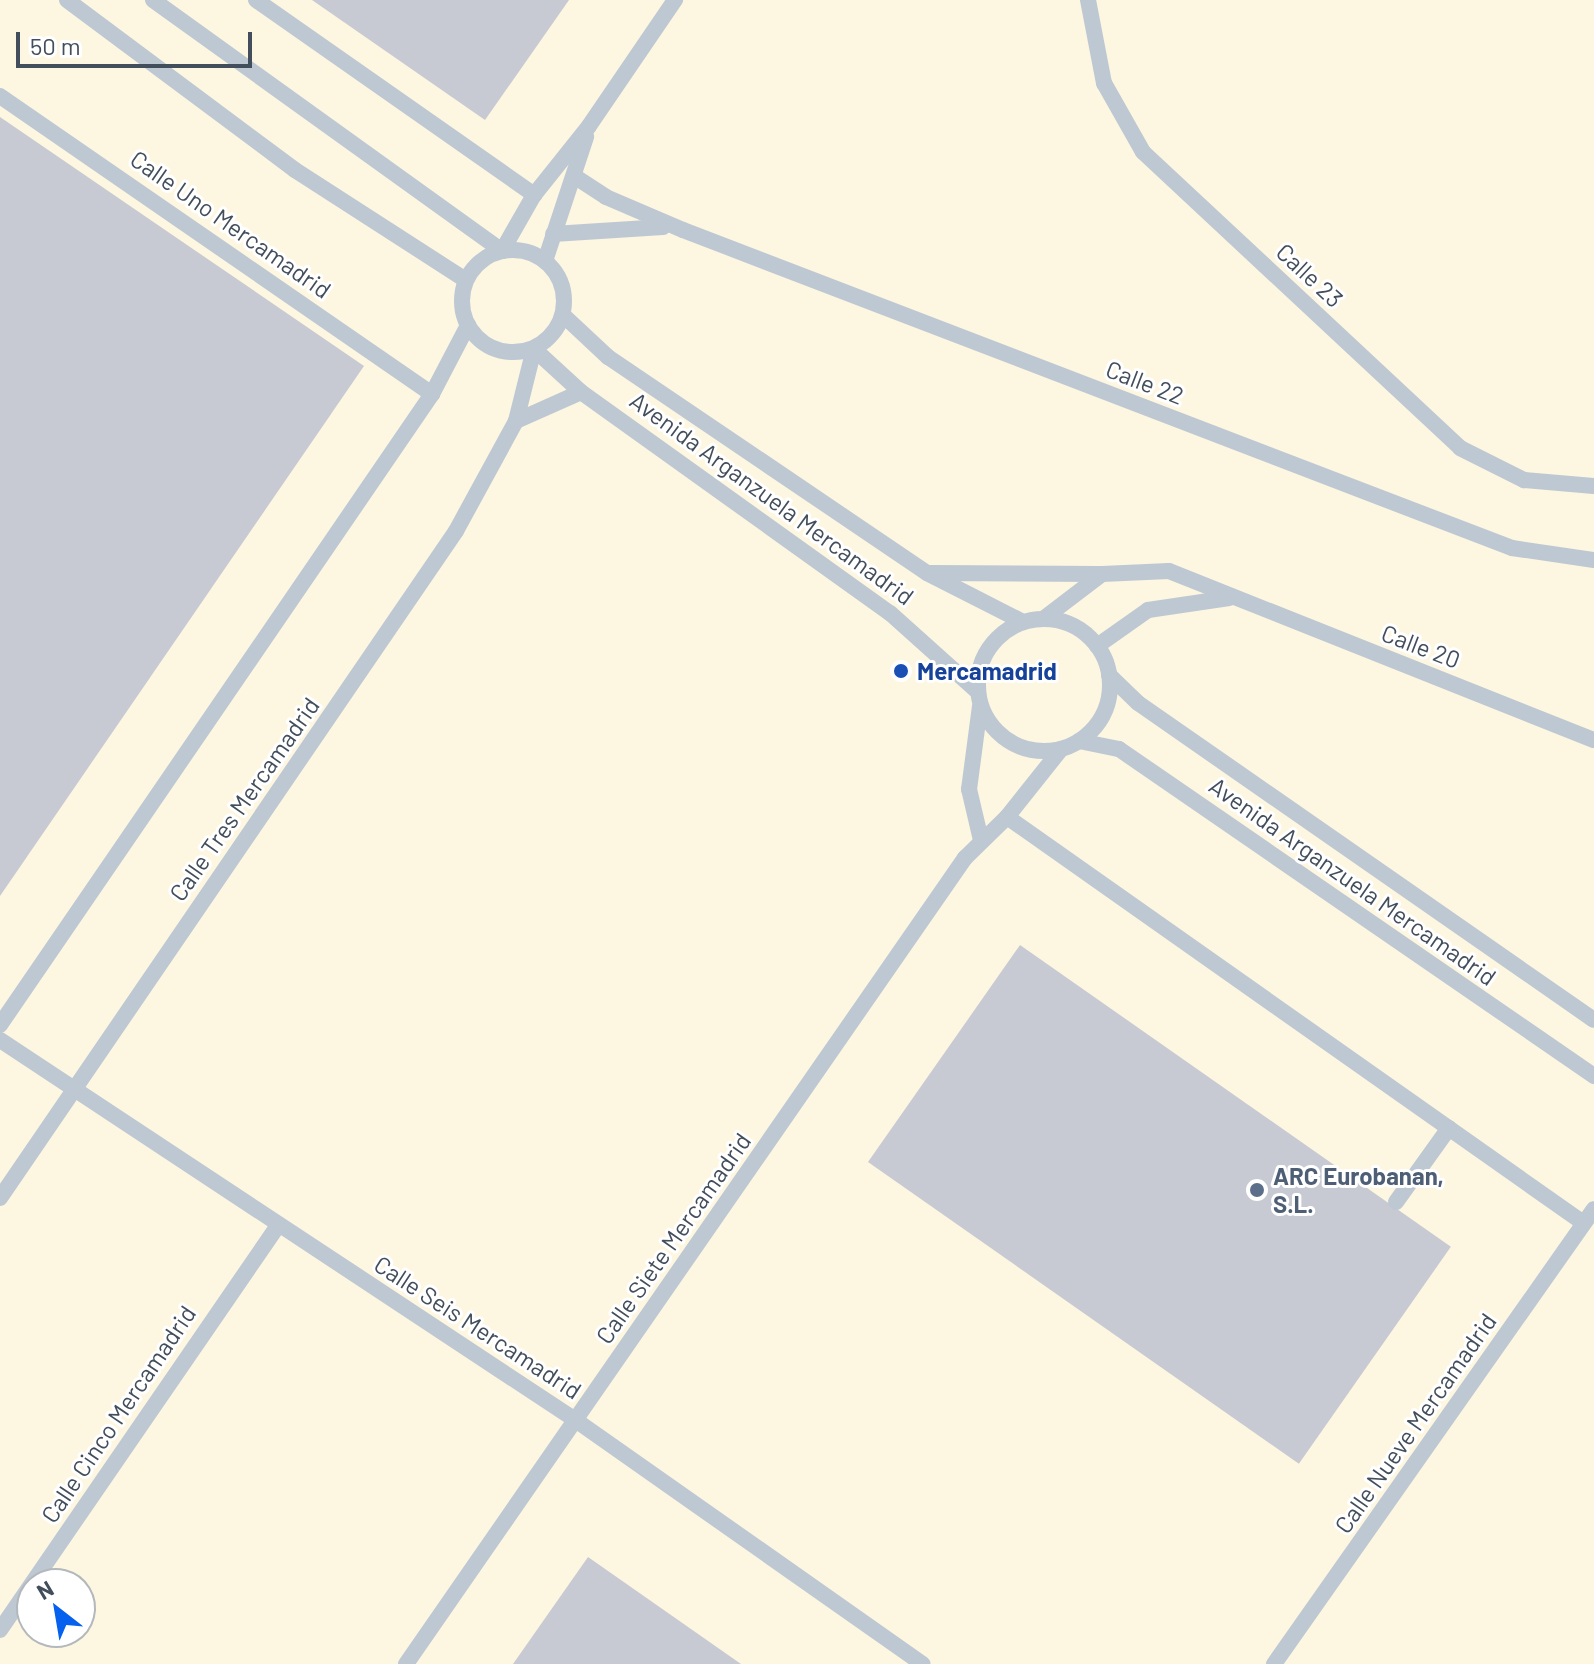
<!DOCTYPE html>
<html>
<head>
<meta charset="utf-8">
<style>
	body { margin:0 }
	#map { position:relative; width:1594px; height:1664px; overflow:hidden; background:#efebeb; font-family:Barlow,sans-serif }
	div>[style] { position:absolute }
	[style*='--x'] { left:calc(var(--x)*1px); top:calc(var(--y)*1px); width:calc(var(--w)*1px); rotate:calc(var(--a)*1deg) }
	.commercial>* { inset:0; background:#fdf6e1 }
	.building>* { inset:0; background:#c7cad2; transform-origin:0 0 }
	.service>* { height:16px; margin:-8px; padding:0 8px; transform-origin:8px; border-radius:8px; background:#bdc8d3 }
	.service>.ring { margin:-8px; padding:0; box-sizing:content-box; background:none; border:16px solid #bdc8d3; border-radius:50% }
	.dots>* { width:22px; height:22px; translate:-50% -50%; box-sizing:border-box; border:4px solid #fff; border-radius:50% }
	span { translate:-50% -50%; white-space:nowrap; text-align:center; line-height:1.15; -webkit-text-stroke:6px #fff; paint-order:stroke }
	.street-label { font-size:24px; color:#424e5b }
	.transit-label { font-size:24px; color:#164399; font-weight:700 }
	.left { translate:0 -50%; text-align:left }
	.service-label { font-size:24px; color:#4e5e75; font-weight:700 }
	.north { position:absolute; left:16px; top:1568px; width:80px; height:80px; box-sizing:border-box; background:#fff; border:2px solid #b3b8bd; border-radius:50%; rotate:329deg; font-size:22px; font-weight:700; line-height:32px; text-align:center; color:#424e5b }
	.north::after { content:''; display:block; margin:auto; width:28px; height:36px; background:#0662ee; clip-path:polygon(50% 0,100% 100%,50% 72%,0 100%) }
	.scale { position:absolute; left:16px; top:32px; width:236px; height:36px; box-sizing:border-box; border:4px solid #424e5b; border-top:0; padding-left:10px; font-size:24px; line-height:28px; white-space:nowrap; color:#424e5b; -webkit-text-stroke:6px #fff; paint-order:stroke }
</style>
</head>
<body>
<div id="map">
	<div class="commercial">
		<div style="clip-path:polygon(evenodd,0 0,1594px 0,1594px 1664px,0 1664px,0 0,32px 1584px,80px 1584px,80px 1632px,32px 1632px,32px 1584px)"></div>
	</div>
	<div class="building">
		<div style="clip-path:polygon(312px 0,569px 0,485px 120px)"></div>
		<div style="clip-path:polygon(0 117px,364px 366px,0 896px)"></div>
		<div style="left:1020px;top:945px;width:526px;height:265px;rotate:35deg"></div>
		<div style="clip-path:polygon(588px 1557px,741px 1664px,513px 1664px)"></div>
	</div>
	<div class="service">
		<div style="--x:67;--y:0;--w:284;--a:36.7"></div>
		<div style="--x:295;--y:170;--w:203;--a:32.8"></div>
		<div style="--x:153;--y:0;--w:430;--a:35.7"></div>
		<div style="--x:502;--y:251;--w:64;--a:-60.3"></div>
		<div style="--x:534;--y:195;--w:88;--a:-51.4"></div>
		<div style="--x:589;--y:126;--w:153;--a:-55.7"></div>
		<div style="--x:256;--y:0;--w:340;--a:35"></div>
		<div style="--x:1088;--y:0;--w:85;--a:79.1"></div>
		<div style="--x:1104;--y:83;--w:79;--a:60.5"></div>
		<div style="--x:1143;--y:152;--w:434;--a:43"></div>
		<div style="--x:1460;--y:448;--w:72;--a:26.6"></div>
		<div style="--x:1524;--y:480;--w:70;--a:4.9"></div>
		<div style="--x:0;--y:96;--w:525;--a:34.6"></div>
		<div style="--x:574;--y:176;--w:38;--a:33"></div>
		<div style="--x:606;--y:197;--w:84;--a:23.2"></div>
		<div style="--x:683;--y:230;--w:888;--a:20.99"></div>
		<div style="--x:1512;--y:548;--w:83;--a:8.3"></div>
		<div style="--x:553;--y:234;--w:110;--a:-3.6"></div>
		<div class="ring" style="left:462px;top:250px;width:86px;height:86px"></div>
		<div style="--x:545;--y:261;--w:131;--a:-71.7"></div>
		<div style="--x:563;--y:315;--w:62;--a:43"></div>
		<div style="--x:608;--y:357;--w:385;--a:34.1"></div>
		<div style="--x:927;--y:573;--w:108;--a:27"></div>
		<div style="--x:516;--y:421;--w:71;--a:-24"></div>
		<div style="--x:931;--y:573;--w:169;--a:0.3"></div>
		<div style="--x:1043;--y:619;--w:74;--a:-37.3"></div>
		<div style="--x:1102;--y:574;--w:67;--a:-2.6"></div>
		<div style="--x:1169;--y:571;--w:457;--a:21.7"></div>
		<div class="ring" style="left:978px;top:619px;width:116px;height:116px"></div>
		<div style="--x:1097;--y:646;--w:62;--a:-35.2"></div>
		<div style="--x:1148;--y:610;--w:82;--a:-8.4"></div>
		<div style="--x:1109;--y:675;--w:40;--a:44"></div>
		<div style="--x:1138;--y:703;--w:555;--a:34.81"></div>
		<div style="--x:980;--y:706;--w:84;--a:97.5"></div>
		<div style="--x:969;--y:789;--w:52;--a:76.8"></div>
		<div style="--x:1079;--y:741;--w:41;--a:11.3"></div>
		<div style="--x:1119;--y:749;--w:577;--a:34.54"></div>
		<div style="--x:1007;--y:817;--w:703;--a:35.16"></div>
		<div style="--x:0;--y:1025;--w:765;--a:-55.6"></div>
		<div style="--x:432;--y:394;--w:78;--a:-62.4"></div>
		<div style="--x:0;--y:1040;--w:688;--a:33.44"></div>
		<div style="--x:574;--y:1419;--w:426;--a:35.1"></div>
		<div style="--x:0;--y:1198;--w:808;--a:-55.64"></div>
		<div style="--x:456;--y:531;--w:125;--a:-61.4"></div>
		<div style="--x:516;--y:421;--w:74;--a:-76"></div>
		<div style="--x:534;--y:349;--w:64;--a:42.5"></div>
		<div style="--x:581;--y:392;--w:380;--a:35.6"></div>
		<div style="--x:890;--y:613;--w:118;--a:41.9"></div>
		<div style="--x:1396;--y:1202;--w:91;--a:-54.4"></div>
		<div style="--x:0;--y:1630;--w:491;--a:-55.5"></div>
		<div style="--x:406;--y:1664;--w:981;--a:-55.26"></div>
		<div style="--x:965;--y:858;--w:59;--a:-44.3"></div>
		<div style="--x:1007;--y:817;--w:87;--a:-51.5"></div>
		<div style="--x:1274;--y:1664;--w:556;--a:-54.88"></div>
	</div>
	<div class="dots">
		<div style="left:901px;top:671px;background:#1a4fb4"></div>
		<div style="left:1257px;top:1190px;background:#5c6f8a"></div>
	</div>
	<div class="street-label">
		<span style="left:231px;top:224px;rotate:35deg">Calle Uno Mercamadrid</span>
		<span style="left:1310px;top:275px;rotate:43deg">Calle 23</span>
		<span style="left:1145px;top:382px;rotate:21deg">Calle 22</span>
		<span style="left:772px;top:498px;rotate:36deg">Avenida Arganzuela Mercamadrid</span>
		<span style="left:1421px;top:646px;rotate:21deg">Calle 20</span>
		<span style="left:244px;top:799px;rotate:-55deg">Calle Tres Mercamadrid</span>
		<span style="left:1353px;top:881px;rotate:35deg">Avenida Arganzuela Mercamadrid</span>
		<span style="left:673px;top:1238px;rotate:-55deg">Calle Siete Mercamadrid</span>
		<span style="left:478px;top:1327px;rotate:33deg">Calle Seis Mercamadrid</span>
		<span style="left:118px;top:1414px;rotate:-56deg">Calle Cinco Mercamadrid</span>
		<span style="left:1415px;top:1423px;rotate:-55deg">Calle Nueve Mercamadrid</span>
	</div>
	<div class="transit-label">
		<span class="left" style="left:917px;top:671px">Mercamadrid</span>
	</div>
	<div class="service-label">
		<span class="left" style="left:1273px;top:1190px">ARC Eurobanan,<br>S.L.</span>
	</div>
	<div class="north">N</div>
	<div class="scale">50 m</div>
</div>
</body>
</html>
